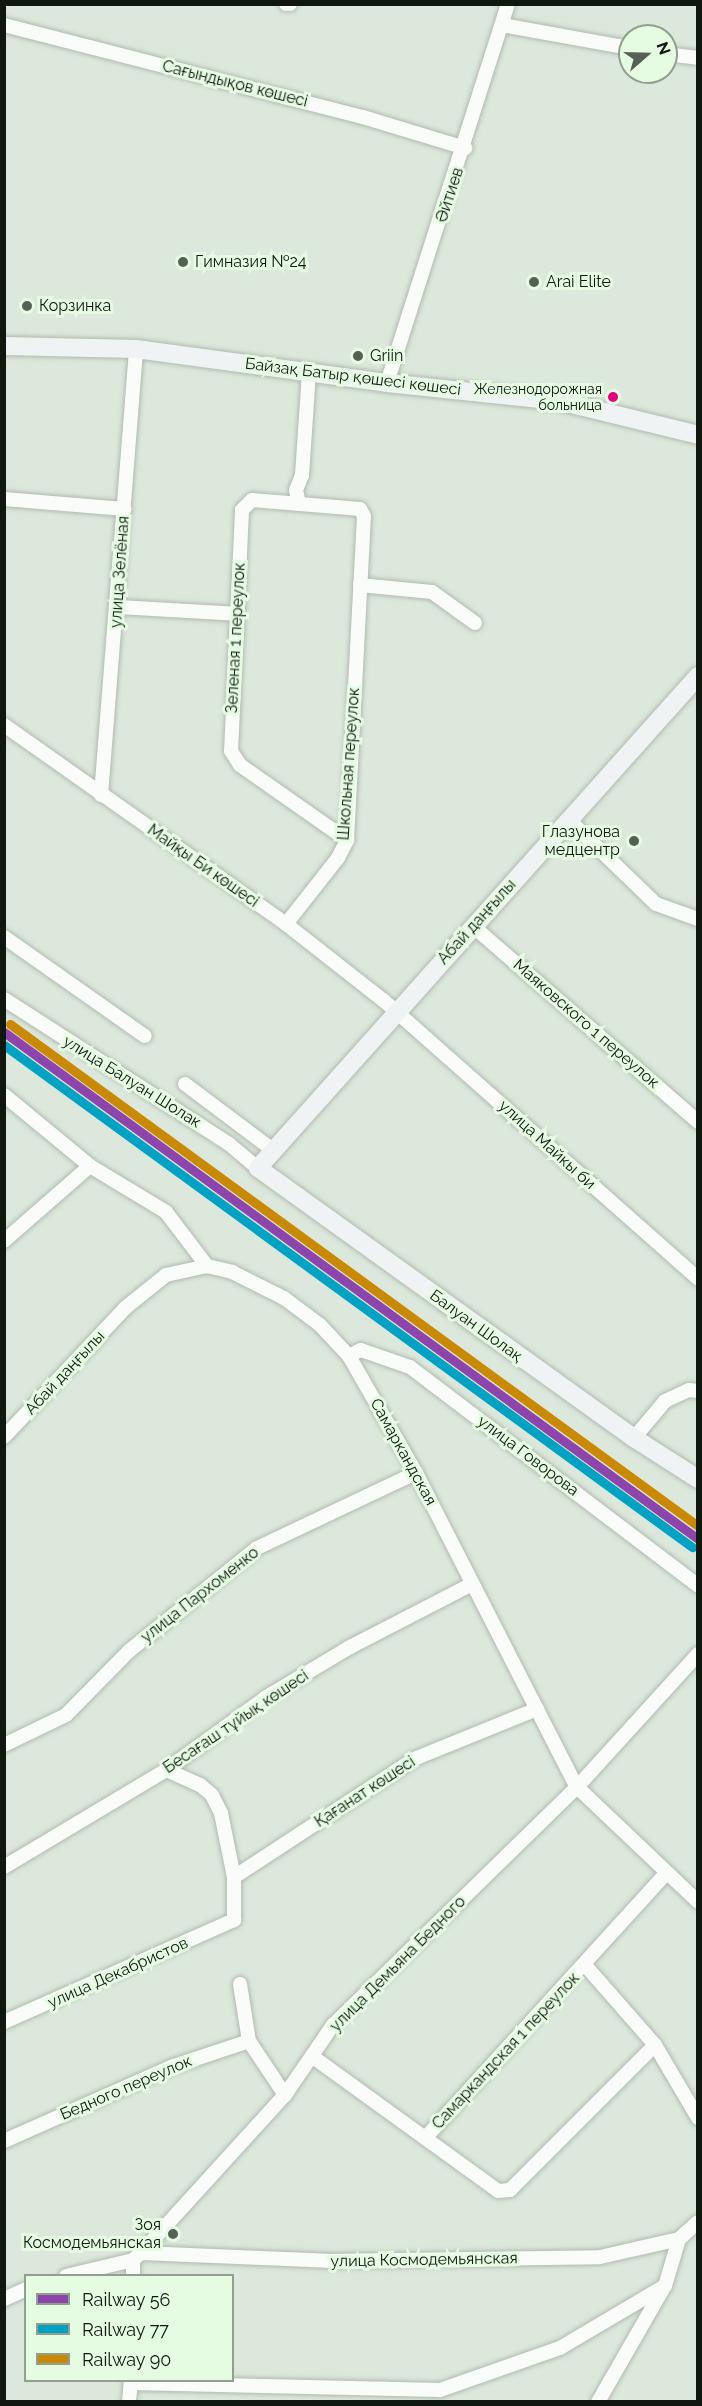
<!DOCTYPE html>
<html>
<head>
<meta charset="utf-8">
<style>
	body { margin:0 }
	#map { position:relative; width:702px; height:2406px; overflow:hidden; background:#dce8dc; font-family:Raleway,sans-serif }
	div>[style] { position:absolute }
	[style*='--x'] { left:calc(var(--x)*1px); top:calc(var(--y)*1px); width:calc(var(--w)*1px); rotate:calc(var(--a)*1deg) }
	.roads { filter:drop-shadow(0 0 2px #b1baaf) drop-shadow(0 0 2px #b1baaf) }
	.minor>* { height:14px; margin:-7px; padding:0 7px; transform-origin:7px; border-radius:7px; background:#fafcfa }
	.major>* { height:18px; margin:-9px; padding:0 9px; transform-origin:9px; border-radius:9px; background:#f0f3f3 }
	.rail-1>* { height:9px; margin:-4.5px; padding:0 4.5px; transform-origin:4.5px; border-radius:4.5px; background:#8e44ad }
	.rail-2>* { height:9px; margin:-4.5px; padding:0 4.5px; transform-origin:4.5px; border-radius:4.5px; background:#01a2c4 }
	.rail-3>* { height:9px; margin:-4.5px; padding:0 4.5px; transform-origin:4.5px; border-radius:4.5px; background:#c98903 }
	.dots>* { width:16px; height:16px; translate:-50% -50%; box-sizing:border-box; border:3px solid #e5fce3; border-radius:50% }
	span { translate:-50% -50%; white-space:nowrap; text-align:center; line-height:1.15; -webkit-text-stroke:6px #e5fce3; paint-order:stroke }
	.bus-label { font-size:14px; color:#0f170f }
	.right { translate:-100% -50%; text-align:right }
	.street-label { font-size:16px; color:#0f170f }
	.poi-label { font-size:16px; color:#0f170f }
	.left { translate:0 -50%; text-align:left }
	.frame { position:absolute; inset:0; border:6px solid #0f170f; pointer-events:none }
	.legend { position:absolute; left:24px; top:2274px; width:210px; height:108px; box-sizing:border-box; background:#e5fce3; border:2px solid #8fa08e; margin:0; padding:8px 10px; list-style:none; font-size:18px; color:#0f170f }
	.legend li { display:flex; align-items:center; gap:12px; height:30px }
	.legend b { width:30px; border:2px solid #8fa08e }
	.north { position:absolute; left:618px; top:24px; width:60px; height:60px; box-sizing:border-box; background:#e5fce3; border:2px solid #8fa08e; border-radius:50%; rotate:70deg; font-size:16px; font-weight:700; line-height:24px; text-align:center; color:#0f170f }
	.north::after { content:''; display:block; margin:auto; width:21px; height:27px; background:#576057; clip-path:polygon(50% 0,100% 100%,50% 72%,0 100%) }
</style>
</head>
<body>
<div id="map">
	<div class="roads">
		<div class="minor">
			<div style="--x:286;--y:4;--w:4;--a:0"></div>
			<div style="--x:4;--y:25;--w:371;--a:14.4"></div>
			<div style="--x:363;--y:117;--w:107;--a:16.9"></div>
			<div style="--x:502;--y:25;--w:130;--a:10.2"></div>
			<div style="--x:666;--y:54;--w:32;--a:7"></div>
			<div style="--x:387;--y:383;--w:398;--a:-72.3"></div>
			<div style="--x:4;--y:499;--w:121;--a:4.7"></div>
			<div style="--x:299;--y:504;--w:14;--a:-102"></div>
			<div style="--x:296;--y:490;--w:16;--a:-68"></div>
			<div style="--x:302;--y:475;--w:102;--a:-86.1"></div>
			<div style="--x:360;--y:585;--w:72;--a:5.6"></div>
			<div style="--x:432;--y:592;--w:53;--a:35.8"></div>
			<div style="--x:117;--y:607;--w:120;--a:3.3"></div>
			<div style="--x:4;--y:725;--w:345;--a:35.2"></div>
			<div style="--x:286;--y:924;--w:123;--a:38.1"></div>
			<div style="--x:383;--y:1000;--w:421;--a:41.5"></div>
			<div style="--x:101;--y:795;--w:447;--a:-85.5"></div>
			<div style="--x:568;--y:819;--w:122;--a:44"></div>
			<div style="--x:656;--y:904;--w:45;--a:19.7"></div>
			<div style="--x:286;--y:924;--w:84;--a:-51.8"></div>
			<div style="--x:338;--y:858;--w:20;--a:-63"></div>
			<div style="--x:347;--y:840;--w:324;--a:-87"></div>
			<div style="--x:364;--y:516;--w:8;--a:-120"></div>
			<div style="--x:360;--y:509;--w:108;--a:-175.2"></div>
			<div style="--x:252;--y:500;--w:14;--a:135"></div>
			<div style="--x:242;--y:510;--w:241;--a:92.6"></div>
			<div style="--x:231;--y:751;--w:17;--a:57"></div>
			<div style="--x:240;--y:765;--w:131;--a:35"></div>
			<div style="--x:474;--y:927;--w:297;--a:41"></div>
			<div style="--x:4;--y:937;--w:172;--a:35.1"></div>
			<div style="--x:4;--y:999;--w:268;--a:32.8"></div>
			<div style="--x:229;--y:1144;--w:38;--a:40"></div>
			<div style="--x:185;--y:1084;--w:110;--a:36.9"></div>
			<div style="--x:4;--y:1095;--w:112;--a:39.5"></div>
			<div style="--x:90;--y:1166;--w:89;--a:31.2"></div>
			<div style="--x:166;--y:1212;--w:68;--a:52.8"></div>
			<div style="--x:4;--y:1241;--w:114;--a:-41.1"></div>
			<div style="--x:349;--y:1356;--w:13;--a:-27"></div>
			<div style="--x:361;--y:1350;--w:52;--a:19.1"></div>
			<div style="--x:410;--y:1367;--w:362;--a:37.2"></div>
			<div style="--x:4;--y:1437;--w:177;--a:-46.8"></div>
			<div style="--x:125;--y:1308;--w:53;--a:-38.8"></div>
			<div style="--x:166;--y:1275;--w:42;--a:-12.4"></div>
			<div style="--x:207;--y:1266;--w:26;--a:13"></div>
			<div style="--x:232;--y:1272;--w:58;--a:26.6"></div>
			<div style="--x:284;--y:1298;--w:45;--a:36.9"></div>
			<div style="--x:320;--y:1325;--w:42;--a:46.9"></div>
			<div style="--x:349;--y:1356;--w:135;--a:60.2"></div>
			<div style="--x:416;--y:1473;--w:353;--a:62.9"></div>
			<div style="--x:577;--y:1787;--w:167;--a:43.5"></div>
			<div style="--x:634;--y:1438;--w:48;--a:-50"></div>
			<div style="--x:665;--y:1401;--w:26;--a:-25"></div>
			<div style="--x:689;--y:1390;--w:9;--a:6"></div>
			<div style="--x:4;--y:1745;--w:69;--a:-25.8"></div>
			<div style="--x:66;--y:1715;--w:90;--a:-45.5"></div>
			<div style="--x:129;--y:1651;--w:164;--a:-38.8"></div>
			<div style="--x:257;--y:1548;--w:176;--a:-25.3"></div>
			<div style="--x:4;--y:1867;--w:189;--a:-30.9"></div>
			<div style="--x:166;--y:1770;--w:122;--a:-36"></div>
			<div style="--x:265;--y:1698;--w:99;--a:-31"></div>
			<div style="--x:350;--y:1647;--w:137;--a:-27.3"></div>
			<div style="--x:234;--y:1877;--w:215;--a:-33.2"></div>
			<div style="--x:414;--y:1759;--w:133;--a:-22.1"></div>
			<div style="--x:585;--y:1965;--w:106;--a:48.8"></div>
			<div style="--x:655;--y:2045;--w:85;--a:59.5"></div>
			<div style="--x:240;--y:1984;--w:58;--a:81"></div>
			<div style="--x:249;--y:2041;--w:65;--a:56.3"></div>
			<div style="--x:4;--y:2022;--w:252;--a:-23.9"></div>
			<div style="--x:234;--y:1920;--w:43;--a:-90"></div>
			<div style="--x:234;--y:1877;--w:65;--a:-101.5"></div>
			<div style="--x:221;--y:1813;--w:20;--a:-117"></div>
			<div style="--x:212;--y:1795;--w:16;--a:-140"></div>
			<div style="--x:200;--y:1785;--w:37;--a:-156"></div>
			<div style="--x:313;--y:2057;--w:228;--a:35.9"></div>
			<div style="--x:498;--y:2191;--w:12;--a:-5"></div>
			<div style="--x:510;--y:2190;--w:205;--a:-45"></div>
			<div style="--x:427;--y:2136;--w:355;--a:-47.7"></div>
			<div style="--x:4;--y:2141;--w:183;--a:-23.9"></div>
			<div style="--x:171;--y:2067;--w:82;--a:-18.4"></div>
			<div style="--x:141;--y:2253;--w:187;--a:2.4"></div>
			<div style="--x:328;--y:2261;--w:272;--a:-0.8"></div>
			<div style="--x:600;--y:2257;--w:81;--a:-12.8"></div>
			<div style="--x:679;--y:2239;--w:25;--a:-42"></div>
			<div style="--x:66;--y:2276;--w:69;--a:-13.4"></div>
			<div style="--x:133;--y:2260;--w:11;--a:-41"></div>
			<div style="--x:141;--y:2253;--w:214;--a:-47.7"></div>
			<div style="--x:285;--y:2095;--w:85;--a:-55.6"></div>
			<div style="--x:333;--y:2025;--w:341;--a:-44.3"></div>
			<div style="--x:577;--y:1787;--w:180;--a:-47.7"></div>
			<div style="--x:133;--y:2276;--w:16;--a:-90"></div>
			<div style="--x:4;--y:2299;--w:24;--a:-24"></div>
			<div style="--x:131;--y:2383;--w:309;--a:1.3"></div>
			<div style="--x:440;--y:2390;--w:127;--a:-19.3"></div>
			<div style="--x:560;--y:2348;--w:122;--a:-30.6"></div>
			<div style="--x:665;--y:2286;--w:49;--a:-73.4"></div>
			<div style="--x:129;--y:2402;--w:22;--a:-85"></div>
			<div style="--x:598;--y:2402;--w:130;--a:-60.1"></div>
		</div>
		<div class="major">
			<div style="--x:4;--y:346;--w:132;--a:1.3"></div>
			<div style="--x:136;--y:349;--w:253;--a:7.7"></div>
			<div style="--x:387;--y:383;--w:173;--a:6"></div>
			<div style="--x:559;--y:401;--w:143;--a:13.7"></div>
			<div style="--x:698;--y:676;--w:660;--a:131.81"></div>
			<div style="--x:258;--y:1168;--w:463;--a:35.7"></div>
			<div style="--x:634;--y:1438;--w:76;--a:32.6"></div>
		</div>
	</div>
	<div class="rail-1">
		<div style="--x:4;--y:1032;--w:859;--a:36.15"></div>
	</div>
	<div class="rail-2">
		<div style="--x:4;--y:1045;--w:852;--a:36.12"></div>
	</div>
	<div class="rail-3">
		<div style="--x:10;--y:1024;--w:852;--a:36.12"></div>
	</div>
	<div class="dots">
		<div style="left:183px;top:262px;background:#576057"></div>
		<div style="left:534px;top:282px;background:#576057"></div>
		<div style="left:27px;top:306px;background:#576057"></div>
		<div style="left:358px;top:356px;background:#576057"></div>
		<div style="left:613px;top:397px;background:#e5007d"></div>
		<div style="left:634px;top:841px;background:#576057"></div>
		<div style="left:173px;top:2234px;background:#576057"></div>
	</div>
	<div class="bus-label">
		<span class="right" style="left:602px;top:397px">Железнодорожная<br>больница</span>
	</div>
	<div class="street-label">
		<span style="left:235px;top:84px;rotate:14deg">Сағындықов көшесі</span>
		<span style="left:450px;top:195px;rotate:-72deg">Әйтиев</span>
		<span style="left:353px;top:377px;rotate:7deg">Байзақ Батыр қөшесі көшесі</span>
		<span style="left:120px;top:572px;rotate:-86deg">улица Зелёная</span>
		<span style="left:236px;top:638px;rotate:-87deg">Зеленая 1 переулок</span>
		<span style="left:349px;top:764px;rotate:-86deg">Школьная переулок</span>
		<span style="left:203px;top:866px;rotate:35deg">Майқы Би көшесі</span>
		<span style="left:477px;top:922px;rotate:-48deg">Абай даңғылы</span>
		<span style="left:586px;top:1024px;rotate:41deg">Маяковского 1 переулок</span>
		<span style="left:132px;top:1082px;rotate:32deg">улица Балуан Шолак</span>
		<span style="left:547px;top:1145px;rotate:42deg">улица Майкы би</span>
		<span style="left:476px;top:1326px;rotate:36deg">Балуан Шолақ</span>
		<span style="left:65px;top:1373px;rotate:-47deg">Абай даңғылы</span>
		<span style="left:403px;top:1452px;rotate:61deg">Самаркандская</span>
		<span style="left:528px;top:1456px;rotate:37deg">улица Говорова</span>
		<span style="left:200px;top:1595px;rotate:-38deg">улица Пархоменко</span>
		<span style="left:236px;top:1722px;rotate:-34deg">Бесағаш тұйық көшесі</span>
		<span style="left:365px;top:1792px;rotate:-33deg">Қағанат көшесі</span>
		<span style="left:398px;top:1964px;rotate:-45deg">улица Демьяна Бедного</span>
		<span style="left:118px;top:1973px;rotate:-24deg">улица Декабристов</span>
		<span style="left:506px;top:2051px;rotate:-47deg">Самаркандская 1 переулок</span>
		<span style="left:126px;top:2088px;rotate:-23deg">Бедного переулок</span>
		<span style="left:424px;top:2260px;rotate:-1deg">улица Космодемьянская</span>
	</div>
	<div class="poi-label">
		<span class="left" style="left:195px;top:262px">Гимназия №24</span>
		<span class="left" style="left:546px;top:282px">Arai Elite</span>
		<span class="left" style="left:39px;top:306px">Корзинка</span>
		<span class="left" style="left:370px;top:356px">Griin</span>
		<span class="right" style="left:620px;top:841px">Глазунова<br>медцентр</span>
		<span class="right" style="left:161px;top:2234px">Зоя<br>Космодемьянская</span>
	</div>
	<div class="frame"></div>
	<ul class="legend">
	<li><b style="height:8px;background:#8e44ad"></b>Railway 56</li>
	<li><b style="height:8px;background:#01a2c4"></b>Railway 77</li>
	<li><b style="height:8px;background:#c98903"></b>Railway 90</li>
	</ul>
	<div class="north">N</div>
</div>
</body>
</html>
